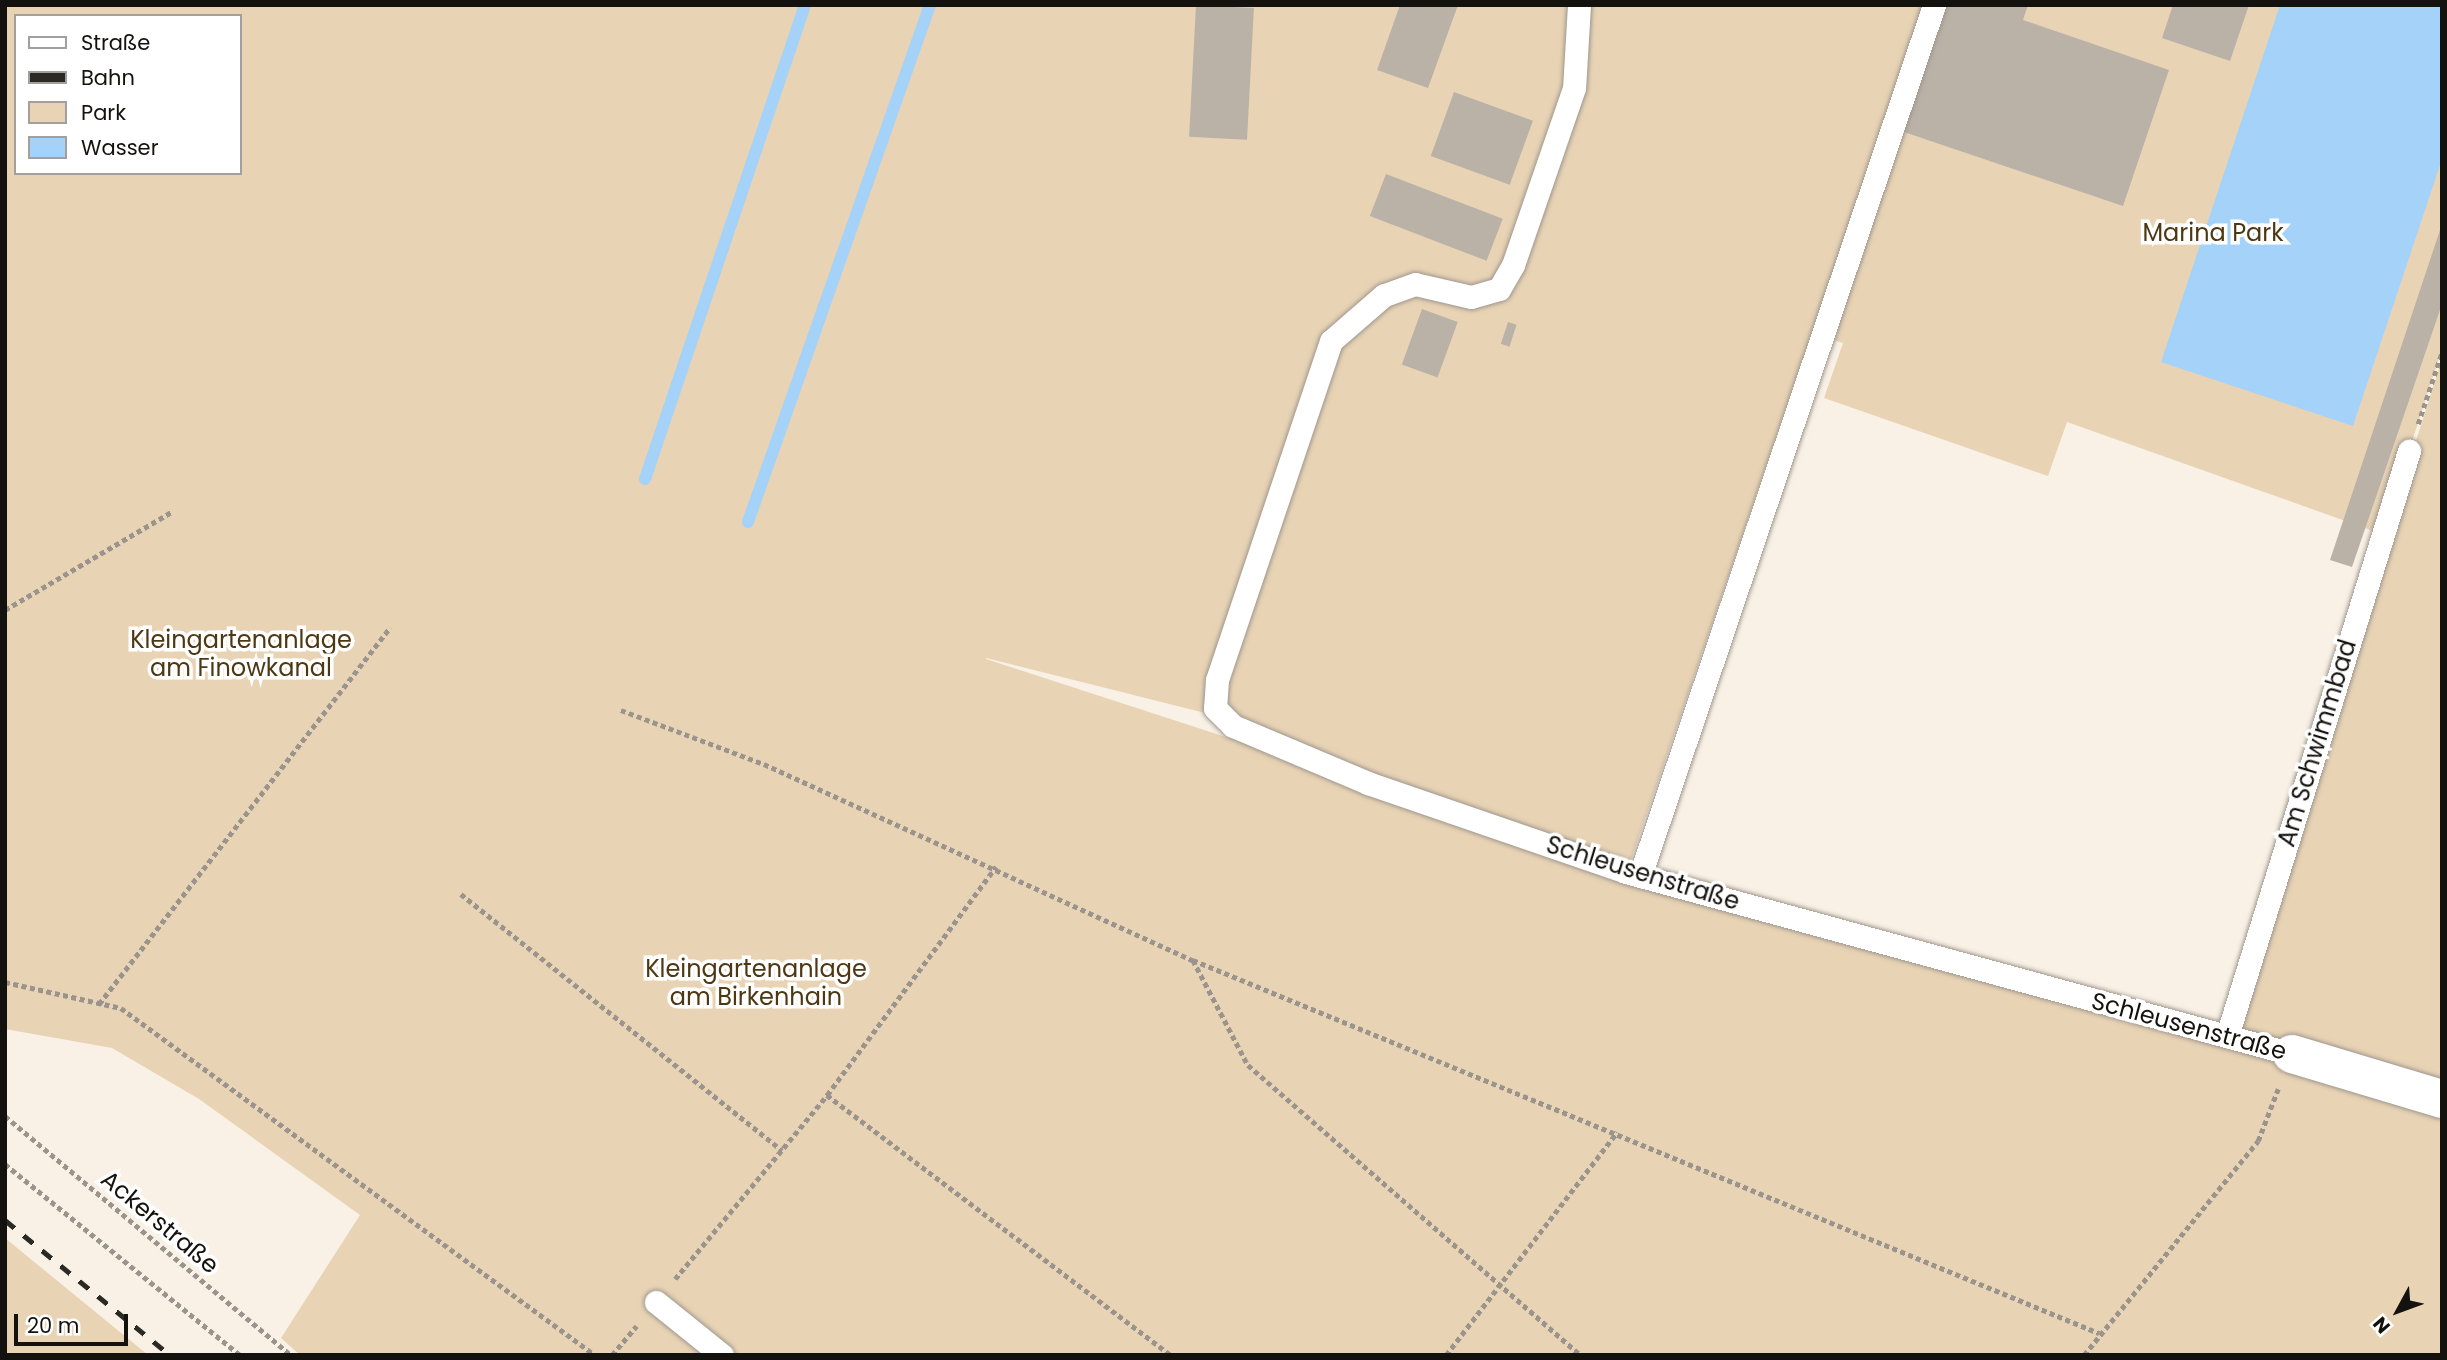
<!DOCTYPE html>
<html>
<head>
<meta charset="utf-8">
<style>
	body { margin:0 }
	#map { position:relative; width:2447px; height:1360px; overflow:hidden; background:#f9f1e6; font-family:Poppins,sans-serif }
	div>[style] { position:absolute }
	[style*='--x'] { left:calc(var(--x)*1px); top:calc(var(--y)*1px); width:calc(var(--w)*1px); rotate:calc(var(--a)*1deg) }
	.green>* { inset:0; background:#e8d3b5 }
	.water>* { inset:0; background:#a4d2f8 }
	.stream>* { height:12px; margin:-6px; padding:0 6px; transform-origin:6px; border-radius:6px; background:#a4d2f8 }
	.building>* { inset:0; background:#bab2a7; transform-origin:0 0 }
	.path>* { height:4.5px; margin-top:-2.25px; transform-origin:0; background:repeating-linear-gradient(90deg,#9a948c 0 5px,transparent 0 8.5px) }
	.roads { filter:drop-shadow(0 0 2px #9f978d) drop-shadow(0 0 2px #9f978d) }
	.lane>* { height:23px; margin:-11.5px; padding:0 11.5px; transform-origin:11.5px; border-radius:11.5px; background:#fff }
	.street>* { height:38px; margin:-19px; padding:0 19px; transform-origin:19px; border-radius:19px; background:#fff }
	.rail>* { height:5px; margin-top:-2.5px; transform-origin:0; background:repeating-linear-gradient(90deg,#2b2924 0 12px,transparent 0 24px) }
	span { translate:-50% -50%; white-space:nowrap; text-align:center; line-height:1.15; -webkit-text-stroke:7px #fff; paint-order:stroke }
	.park-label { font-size:24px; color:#4e3813 }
	.street-label { font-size:24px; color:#14120e }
	.frame { position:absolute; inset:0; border:7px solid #14120e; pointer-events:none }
	.legend { position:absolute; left:14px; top:14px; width:228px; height:161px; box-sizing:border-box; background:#fff; border:2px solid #a1a09f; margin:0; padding:9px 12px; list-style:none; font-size:21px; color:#14120e }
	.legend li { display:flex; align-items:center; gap:14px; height:35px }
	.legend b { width:35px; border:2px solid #a1a09f }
	.north { position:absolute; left:2363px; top:1276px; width:70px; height:70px; -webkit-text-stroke:5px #fff; paint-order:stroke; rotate:229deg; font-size:19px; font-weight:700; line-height:28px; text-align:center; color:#14120e }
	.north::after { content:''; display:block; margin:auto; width:24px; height:32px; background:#14120e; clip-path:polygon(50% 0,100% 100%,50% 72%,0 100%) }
	.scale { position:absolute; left:14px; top:1314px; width:114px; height:32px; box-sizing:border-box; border:4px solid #14120e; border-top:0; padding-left:9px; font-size:21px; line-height:24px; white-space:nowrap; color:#14120e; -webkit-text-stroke:5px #fff; paint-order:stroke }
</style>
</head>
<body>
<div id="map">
	<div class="green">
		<div style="clip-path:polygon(evenodd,5px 5px,2442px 5px,2442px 349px,2382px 534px,2067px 422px,2048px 476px,1824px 398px,1843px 343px,1812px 333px,1627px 871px,2227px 1036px,2442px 359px,2442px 1355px,300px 1355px,281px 1338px,360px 1215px,199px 1099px,112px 1048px,5px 1029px,5px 5px,16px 16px,240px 16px,240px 173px,16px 173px,16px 16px,5px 5px,986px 658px,1249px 724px,1361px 781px,986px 659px,986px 658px)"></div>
		<div style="clip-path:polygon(5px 1238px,148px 1355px,5px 1355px)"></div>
	</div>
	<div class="water">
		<div style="clip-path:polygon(2280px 5px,2442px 5px,2442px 159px,2353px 426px,2161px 362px)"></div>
	</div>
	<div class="stream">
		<div style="--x:645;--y:479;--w:500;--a:-71.35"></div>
		<div style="--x:748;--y:522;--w:548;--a:-70.61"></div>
	</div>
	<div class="building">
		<div style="left:1196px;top:5px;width:58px;height:132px;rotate:3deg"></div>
		<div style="clip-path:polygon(1400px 5px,1458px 5px,1428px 88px,1377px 70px)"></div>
		<div style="clip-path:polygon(1946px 5px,2028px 5px,2023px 20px,2169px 70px,2123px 206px,1904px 132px)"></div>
		<div style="clip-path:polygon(2173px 5px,2249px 5px,2230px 61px,2162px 38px)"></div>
		<div style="left:1454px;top:92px;width:84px;height:68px;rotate:20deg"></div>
		<div style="left:1386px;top:174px;width:125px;height:45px;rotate:21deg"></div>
		<div style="clip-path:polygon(2441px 227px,2442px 304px,2352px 567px,2330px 560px)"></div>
		<div style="left:1422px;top:309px;width:38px;height:59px;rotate:20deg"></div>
		<div style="left:1508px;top:322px;width:9px;height:23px;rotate:18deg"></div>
	</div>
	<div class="path">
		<div style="--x:2418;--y:424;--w:76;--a:-71.6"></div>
		<div style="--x:5;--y:610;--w:195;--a:-30.5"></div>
		<div style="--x:621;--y:710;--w:153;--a:20.7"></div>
		<div style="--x:764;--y:764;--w:472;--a:24.6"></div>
		<div style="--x:1193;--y:960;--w:980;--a:22.38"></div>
		<div style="--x:461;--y:894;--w:411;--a:38.6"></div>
		<div style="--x:1193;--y:960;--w:119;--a:62.4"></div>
		<div style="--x:1248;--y:1065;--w:442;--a:41.1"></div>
		<div style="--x:5;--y:982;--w:119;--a:12.6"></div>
		<div style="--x:121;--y:1008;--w:587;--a:36.21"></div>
		<div style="--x:99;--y:1004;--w:476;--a:-52.3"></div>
		<div style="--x:827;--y:1095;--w:431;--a:37.1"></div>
		<div style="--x:5;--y:1116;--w:373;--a:39.9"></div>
		<div style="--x:5;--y:1164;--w:303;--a:39.1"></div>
		<div style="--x:675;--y:1279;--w:239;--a:-50.4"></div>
		<div style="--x:827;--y:1095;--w:284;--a:-53.5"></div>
		<div style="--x:612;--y:1355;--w:38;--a:-50"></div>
		<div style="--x:1446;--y:1355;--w:281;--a:-52.5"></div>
		<div style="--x:2084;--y:1355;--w:276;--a:-50.9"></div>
		<div style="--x:2258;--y:1141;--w:56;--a:-69"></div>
	</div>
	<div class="roads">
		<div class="lane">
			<div style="--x:1579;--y:5;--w:83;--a:93.4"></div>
			<div style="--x:1574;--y:88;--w:187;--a:109"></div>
			<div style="--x:1513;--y:265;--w:28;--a:120"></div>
			<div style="--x:1499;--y:289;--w:29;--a:164"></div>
			<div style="--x:1471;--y:297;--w:57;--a:-166.9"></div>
			<div style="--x:1415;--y:284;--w:33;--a:160"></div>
			<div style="--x:1384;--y:295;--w:70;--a:139"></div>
			<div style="--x:1331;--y:341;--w:358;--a:108.6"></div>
			<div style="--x:1217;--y:680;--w:28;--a:94"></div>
			<div style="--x:1215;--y:708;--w:25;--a:45"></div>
			<div style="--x:1233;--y:726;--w:147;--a:22.9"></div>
			<div style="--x:1368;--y:783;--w:273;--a:19"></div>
			<div style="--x:1626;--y:872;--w:690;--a:15.28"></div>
			<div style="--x:1640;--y:876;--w:919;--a:-71.35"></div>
			<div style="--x:2227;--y:1036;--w:613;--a:-72.72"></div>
			<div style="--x:656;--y:1302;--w:85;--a:38.8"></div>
		</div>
		<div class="street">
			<div style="--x:2292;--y:1054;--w:157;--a:16.7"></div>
		</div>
	</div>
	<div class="rail">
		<div style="--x:5;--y:1220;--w:213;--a:39.3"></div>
	</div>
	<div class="park-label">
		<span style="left:2213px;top:233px">Marina Park</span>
		<span style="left:241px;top:654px">Kleingartenanlage<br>am Finowkanal</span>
		<span style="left:756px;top:983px">Kleingartenanlage<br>am Birkenhain</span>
	</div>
	<div class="street-label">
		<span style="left:2317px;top:743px;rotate:-73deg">Am Schwimmbad</span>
		<span style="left:1643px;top:873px;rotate:17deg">Schleusenstraße</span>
		<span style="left:2189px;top:1026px;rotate:15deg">Schleusenstraße</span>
		<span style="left:160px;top:1222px;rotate:40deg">Ackerstraße</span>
	</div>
	<div class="frame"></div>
	<ul class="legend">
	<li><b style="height:9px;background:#fff"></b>Straße</li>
	<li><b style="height:9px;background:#2b2924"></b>Bahn</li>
	<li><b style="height:19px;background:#e8d3b5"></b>Park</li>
	<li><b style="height:19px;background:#a4d2f8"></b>Wasser</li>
	</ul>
	<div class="north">N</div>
	<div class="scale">20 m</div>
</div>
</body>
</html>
